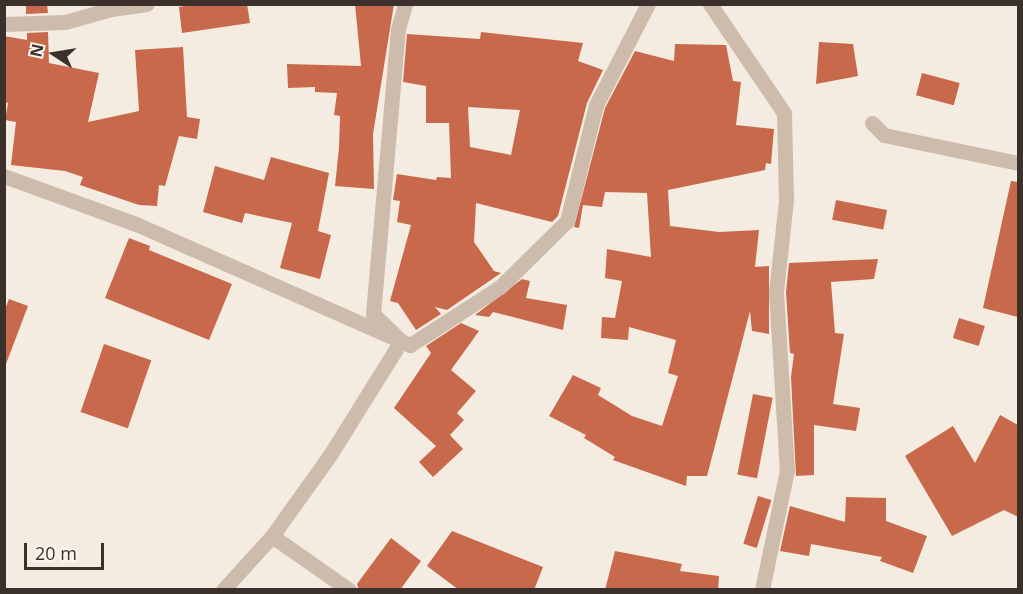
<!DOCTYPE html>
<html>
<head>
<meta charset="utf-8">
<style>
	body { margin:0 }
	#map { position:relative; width:1023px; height:594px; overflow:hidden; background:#f4ebe1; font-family:"Open Sans",sans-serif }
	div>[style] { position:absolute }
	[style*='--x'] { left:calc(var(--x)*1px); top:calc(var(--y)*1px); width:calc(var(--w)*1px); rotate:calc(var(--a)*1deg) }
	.building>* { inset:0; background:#c8694b; transform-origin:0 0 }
	.street>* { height:15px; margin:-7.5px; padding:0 7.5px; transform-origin:7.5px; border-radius:7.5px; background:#cdbbac }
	span { translate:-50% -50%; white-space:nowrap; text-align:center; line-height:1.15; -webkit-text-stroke:5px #fbf5ee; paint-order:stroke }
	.frame { position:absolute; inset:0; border:6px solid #3b302b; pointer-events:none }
	.north { position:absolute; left:24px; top:24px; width:60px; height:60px; -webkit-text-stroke:4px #fbf5ee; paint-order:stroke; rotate:282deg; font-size:16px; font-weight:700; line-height:24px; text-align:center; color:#3b302b }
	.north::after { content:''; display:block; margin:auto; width:21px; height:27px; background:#3b302b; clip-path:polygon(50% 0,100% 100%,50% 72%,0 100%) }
	.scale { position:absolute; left:24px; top:543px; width:80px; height:27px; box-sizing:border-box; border:3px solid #3b302b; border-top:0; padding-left:8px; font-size:18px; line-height:21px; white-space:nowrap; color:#3b302b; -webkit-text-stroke:4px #fbf5ee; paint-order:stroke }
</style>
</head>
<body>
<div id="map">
	<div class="building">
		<div style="clip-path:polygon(26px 4px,47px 4px,48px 13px,26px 14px)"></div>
		<div style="clip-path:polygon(196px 4px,247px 4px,250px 23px,182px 33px,179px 7px)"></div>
		<div style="clip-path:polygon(355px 4px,394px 4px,373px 134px,374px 189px,335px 186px,339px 148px,340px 116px,334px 115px,337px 93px,315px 92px,315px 87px,288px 88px,287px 64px,361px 66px)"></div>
		<div style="clip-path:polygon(48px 32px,49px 63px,99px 73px,88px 122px,139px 111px,135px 50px,183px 47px,187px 117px,200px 119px,197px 139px,179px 136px,165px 186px,159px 185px,157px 206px,139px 205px,80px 185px,83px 177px,65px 171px,11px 165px,16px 122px,5px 120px,8px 103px,4px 102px,4px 36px,27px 40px,27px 33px)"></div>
		<div style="clip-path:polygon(evenodd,481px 32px,583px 43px,578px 61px,603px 70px,587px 103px,558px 216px,552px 222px,476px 203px,474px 242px,494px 271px,501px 273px,447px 310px,435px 307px,441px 314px,416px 330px,398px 303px,390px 301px,411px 225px,397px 222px,400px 201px,393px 200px,397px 174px,436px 180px,437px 177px,451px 178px,449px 123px,426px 123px,426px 86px,403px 82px,407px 34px,480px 39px,481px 32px,468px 107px,520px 110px,511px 155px,470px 147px,468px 107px)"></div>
		<div style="clip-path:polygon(819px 42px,853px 44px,858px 76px,816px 84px)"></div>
		<div style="clip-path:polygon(675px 44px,726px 45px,733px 81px,741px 82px,736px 125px,774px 129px,771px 164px,766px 163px,765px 170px,668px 190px,670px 226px,719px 232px,759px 230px,755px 267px,769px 266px,769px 334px,752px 331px,750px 311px,707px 476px,687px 476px,686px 486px,613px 460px,615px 457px,584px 438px,586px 435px,549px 416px,573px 375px,601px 388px,598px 395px,632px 416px,662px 426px,678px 376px,668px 373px,676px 340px,629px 327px,628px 340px,601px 338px,602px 317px,615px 318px,622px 281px,605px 278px,607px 249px,651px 257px,647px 193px,605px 192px,602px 207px,583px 205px,579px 228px,574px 227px,605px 108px,635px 51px,674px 61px)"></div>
		<div style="left:922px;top:73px;width:39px;height:23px;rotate:15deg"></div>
		<div style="clip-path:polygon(271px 157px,329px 173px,318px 231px,331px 235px,320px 279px,280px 268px,292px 223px,245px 213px,242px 223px,203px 212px,215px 166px,264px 180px)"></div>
		<div style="clip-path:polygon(1011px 181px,1018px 182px,1018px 317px,983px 308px)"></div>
		<div style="left:836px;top:200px;width:52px;height:20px;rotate:11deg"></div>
		<div style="clip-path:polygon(129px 238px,150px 246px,149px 250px,232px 284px,209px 340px,105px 298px)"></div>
		<div style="clip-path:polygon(878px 259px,874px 279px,831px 282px,835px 333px,844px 334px,833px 404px,860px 408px,856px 431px,814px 425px,814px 475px,796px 476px,791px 377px,794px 354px,790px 353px,786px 292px,789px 263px)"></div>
		<div style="clip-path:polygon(522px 279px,530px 281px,526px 298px,567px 305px,563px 330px,493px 312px,489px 317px,475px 315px)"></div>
		<div style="clip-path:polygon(9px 299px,28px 306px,6px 364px,4px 312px)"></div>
		<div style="left:959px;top:318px;width:27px;height:21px;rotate:17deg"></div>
		<div style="clip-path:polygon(461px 323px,479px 331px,451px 370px,476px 391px,457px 413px,464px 420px,450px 435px,463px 449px,433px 477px,419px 462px,436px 446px,394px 408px,431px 353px,426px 346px)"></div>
		<div style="left:104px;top:344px;width:50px;height:72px;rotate:19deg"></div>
		<div style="left:753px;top:394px;width:20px;height:82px;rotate:11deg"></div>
		<div style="clip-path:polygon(1000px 415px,1018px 425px,1018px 517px,1004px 510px,952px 536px,905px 456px,953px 426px,975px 463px)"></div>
		<div style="left:758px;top:496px;width:14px;height:50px;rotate:17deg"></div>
		<div style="clip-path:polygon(846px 497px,886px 498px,886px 521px,927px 536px,913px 573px,880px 561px,882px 557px,811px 544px,809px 556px,780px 551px,790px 506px,845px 522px)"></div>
		<div style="clip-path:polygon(452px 531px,543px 567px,534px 590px,459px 590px,427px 566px)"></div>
		<div style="clip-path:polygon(391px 538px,421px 561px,400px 590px,359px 590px,357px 584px)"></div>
		<div style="clip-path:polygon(615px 551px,682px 564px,680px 571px,719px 576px,718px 590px,605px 590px)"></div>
	</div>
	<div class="street">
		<div style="--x:108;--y:4;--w:6;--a:59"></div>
		<div style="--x:111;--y:9;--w:36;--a:-8"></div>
		<div style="--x:710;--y:4;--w:132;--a:55.8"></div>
		<div style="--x:784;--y:113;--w:87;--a:88.7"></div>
		<div style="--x:786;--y:200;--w:93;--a:96.2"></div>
		<div style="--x:776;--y:292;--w:178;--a:86.5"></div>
		<div style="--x:787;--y:470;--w:123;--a:101.8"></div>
		<div style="--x:4;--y:24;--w:61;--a:-1.9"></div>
		<div style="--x:65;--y:22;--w:48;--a:-15.8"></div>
		<div style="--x:872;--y:123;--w:17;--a:45"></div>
		<div style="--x:884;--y:135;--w:137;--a:11.8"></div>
		<div style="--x:4;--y:176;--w:140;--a:20"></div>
		<div style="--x:136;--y:224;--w:290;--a:23.8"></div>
		<div style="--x:401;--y:341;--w:39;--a:-136"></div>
		<div style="--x:373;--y:314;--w:286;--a:-85"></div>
		<div style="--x:398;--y:29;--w:26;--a:-74"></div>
		<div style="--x:272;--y:536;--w:94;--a:35"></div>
		<div style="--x:223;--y:590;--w:73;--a:-47.8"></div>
		<div style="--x:272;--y:536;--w:100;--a:-54.4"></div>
		<div style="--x:330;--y:455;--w:134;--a:-58.1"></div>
		<div style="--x:401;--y:341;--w:10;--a:24"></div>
		<div style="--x:410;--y:345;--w:107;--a:-32.8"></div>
		<div style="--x:500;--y:287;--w:94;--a:-44.6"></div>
		<div style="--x:567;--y:221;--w:120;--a:-76"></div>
		<div style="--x:596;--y:105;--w:114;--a:-62.8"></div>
	</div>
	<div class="frame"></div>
	<div class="north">N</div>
	<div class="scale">20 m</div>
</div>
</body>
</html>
